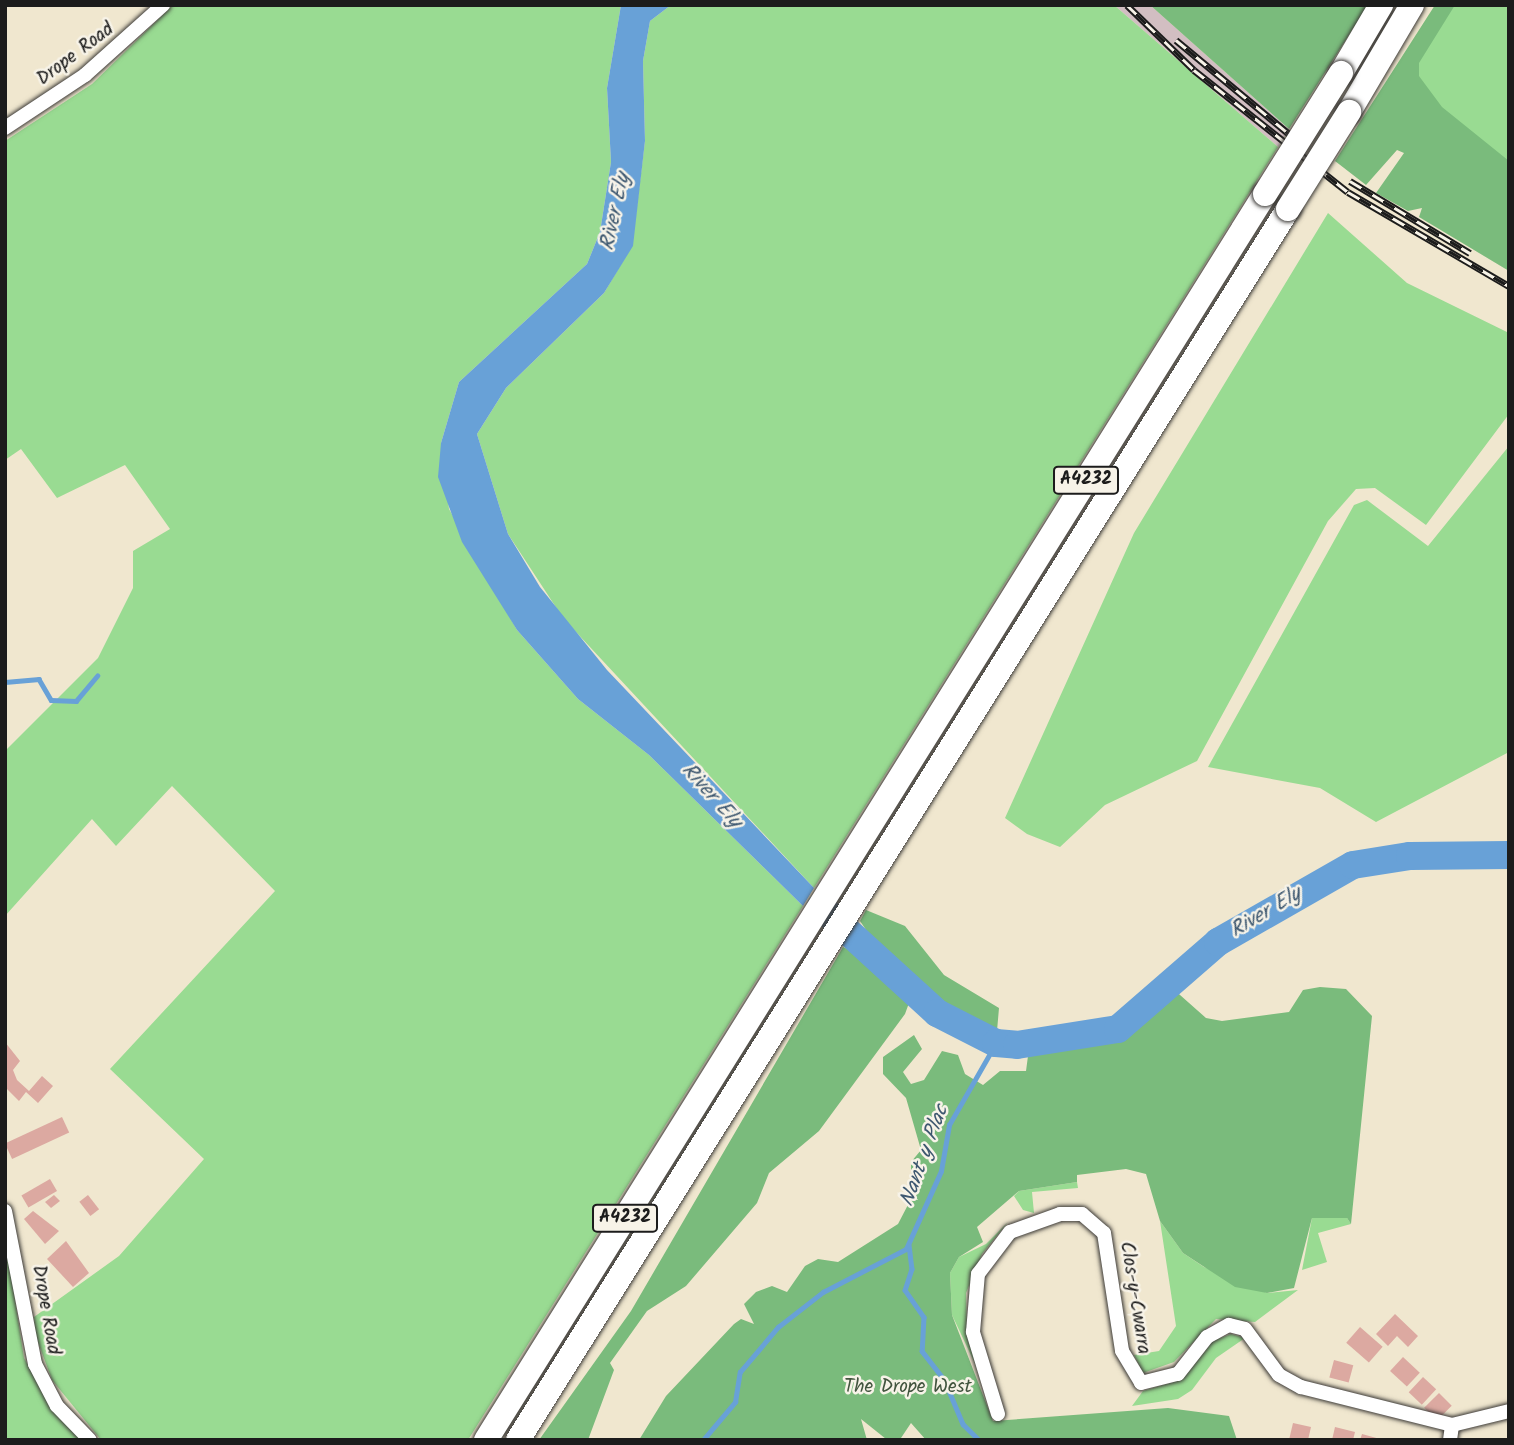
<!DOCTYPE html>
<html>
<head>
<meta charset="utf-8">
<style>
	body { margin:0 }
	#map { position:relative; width:1514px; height:1445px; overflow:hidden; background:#f0e7cf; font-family:Kalam,sans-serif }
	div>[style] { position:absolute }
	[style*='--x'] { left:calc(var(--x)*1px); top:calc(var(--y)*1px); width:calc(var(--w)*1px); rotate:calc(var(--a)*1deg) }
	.industrial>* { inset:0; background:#d2bec2 }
	.green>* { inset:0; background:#99db92 }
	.forest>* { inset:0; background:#7abb7c }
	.water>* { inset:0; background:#68a1d7 }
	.stream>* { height:4.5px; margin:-2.25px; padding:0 2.25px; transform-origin:2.25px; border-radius:2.25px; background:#68a1d7 }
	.river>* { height:28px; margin:-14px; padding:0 14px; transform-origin:14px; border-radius:14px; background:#68a1d7 }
	.building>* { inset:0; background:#dca9a1; transform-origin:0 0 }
	.roads { filter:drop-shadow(0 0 2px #3c3a37) drop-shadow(0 0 2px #3c3a37) }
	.street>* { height:14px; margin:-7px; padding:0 7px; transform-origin:7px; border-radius:7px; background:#fff }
	.highway>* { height:24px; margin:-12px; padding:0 12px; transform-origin:12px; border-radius:12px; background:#fff }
	.rail>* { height:7px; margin-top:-3.5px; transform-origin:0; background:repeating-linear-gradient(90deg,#f7f3e8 0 13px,#1c1c1c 0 26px); box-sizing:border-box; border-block:2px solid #1c1c1c }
	.bridges { filter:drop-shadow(0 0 2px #3c3a37) drop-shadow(0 0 2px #3c3a37) }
	.highway-bridge>* { height:24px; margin:-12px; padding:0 12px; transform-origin:12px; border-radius:12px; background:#fff }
	span { translate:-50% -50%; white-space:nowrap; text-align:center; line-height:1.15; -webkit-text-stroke:5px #f7f3e8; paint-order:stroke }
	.shield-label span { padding:2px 5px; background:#f7f3e8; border:2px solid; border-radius:5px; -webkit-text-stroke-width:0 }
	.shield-label { font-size:18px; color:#1c1c1c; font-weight:700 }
	.street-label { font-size:19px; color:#1c1c1c }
	.park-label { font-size:19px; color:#42553f }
	.water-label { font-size:21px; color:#3e5870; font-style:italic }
	.frame { position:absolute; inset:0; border:7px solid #1c1c1c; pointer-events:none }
</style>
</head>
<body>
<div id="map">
	<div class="industrial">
		<div style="clip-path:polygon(1114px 5px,1150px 5px,1289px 129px,1278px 147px)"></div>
	</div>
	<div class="green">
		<div style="clip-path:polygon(173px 5px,621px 5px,607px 88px,611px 162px,600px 232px,587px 264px,459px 382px,441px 443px,449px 509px,517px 630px,578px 699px,649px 755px,803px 906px,468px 1440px,101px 1440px,52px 1380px,35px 1334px,34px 1317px,119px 1256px,204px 1159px,110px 1069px,275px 891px,172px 786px,116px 846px,92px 819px,5px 916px,5px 751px,98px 658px,133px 588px,133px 551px,170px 529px,125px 465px,57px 498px,21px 449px,5px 460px,5px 141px,92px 84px)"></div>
		<div style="clip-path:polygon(671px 5px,1114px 5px,1278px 147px,814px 888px,563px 618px,508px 534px,477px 434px,506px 388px,604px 293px,632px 246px,645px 141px,643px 61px,650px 21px)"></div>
		<div style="clip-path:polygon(1449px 5px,1509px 5px,1509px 168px,1407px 79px)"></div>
		<div style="clip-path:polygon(1328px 213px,1407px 283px,1509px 333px,1509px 414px,1426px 525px,1375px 488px,1356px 489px,1328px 521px,1197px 761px,1105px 805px,1060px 847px,1027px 834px,1005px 818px,1134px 533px)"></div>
		<div style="clip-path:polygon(1509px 446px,1509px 752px,1376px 822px,1320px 788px,1208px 767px,1354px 505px,1367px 500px,1428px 546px)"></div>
		<div style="clip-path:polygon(1077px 1182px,1078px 1188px,1032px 1192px,1034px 1213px,1023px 1210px,1014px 1196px,1019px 1191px)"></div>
		<div style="clip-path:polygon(1312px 1218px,1347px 1218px,1351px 1224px,1318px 1233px,1327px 1262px,1302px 1270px)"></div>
		<div style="clip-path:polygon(1160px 1221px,1183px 1253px,1204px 1267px,1267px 1293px,1298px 1290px,1255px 1322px,1216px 1319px,1174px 1362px,1143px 1373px,1134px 1355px,1159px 1351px,1176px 1326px)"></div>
		<div style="clip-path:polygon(1008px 1222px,982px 1254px,966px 1293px,967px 1331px,978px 1370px,952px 1315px,950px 1273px,959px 1257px,986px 1244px)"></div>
		<div style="clip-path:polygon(5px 1236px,24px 1358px,52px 1409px,81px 1440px,5px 1440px)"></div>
		<div style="clip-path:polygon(1231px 1334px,1245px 1338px,1216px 1358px,1192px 1390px,1178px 1399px,1132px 1406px,1143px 1391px,1183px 1379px,1213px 1341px)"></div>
	</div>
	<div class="forest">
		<div style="clip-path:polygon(1150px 5px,1368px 5px,1289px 129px)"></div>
		<div style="clip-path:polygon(1435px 5px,1455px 5px,1419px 63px,1419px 76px,1442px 107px,1509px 161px,1509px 271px,1419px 217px,1422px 208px,1408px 211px,1376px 193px,1404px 153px,1397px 150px,1366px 185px,1335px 161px)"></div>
		<div style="clip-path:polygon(866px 910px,905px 926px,944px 975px,999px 1008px,997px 1031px,968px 1020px,881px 952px,860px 921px)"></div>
		<div style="clip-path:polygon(843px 947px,871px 959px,895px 979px,909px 1003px,905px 1014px,819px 1131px,769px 1173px,757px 1203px,686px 1286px,647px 1311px,610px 1363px,614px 1370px,588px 1440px,539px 1440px,631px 1311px)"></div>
		<div style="clip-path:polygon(1171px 987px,1206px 1018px,1222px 1021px,1289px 1012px,1303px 990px,1320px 987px,1346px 989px,1372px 1016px,1351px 1224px,1347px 1218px,1312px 1218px,1294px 1288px,1267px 1293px,1235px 1287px,1183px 1253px,1160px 1221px,1146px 1174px,1126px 1169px,1077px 1175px,1077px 1182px,1019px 1191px,977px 1227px,983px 1242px,959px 1257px,950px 1273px,952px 1315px,993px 1421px,1168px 1408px,1229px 1416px,1237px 1440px,926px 1440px,911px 1423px,901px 1438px,886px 1439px,861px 1419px,867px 1440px,639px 1440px,666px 1396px,734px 1324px,741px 1319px,754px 1324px,744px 1304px,756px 1292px,772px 1286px,787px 1292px,805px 1266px,818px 1259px,838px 1262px,898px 1224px,911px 1199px,911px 1162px,921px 1150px,906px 1098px,883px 1074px,883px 1057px,914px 1035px,922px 1049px,903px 1072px,911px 1084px,924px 1080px,942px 1051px,958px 1055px,965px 1074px,983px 1085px,1000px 1071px,1026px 1071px,1028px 1056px,1111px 1043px)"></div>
	</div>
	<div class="water">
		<div style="clip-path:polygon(621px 5px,671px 5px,650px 21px,643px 61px,645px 141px,633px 246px,604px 293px,506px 388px,477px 434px,508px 534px,540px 587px,607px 670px,814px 888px,803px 906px,649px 755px,578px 699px,517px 630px,462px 542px,438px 477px,441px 443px,459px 382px,587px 264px,600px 232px,611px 162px,607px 88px)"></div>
	</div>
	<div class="stream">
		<div style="--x:5;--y:682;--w:34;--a:-5"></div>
		<div style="--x:39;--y:679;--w:24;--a:60"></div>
		<div style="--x:51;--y:700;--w:25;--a:2"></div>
		<div style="--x:76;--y:701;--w:33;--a:-50"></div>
		<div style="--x:909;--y:1245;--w:24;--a:83"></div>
		<div style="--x:912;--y:1269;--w:22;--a:108"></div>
		<div style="--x:905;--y:1290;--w:33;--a:55"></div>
		<div style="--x:924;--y:1317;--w:34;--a:93"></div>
		<div style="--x:922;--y:1351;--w:36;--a:52"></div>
		<div style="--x:944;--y:1379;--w:49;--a:67.1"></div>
		<div style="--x:963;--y:1424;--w:23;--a:45"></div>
		<div style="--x:703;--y:1440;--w:50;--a:-49.9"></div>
		<div style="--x:735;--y:1402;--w:30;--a:-81"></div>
		<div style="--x:740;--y:1372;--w:59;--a:-49.8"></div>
		<div style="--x:778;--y:1327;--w:57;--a:-37.9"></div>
		<div style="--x:823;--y:1292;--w:93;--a:-27.4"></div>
		<div style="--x:906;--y:1249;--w:85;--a:-65.8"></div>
		<div style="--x:941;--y:1171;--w:47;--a:-80.1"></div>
		<div style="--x:949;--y:1125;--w:95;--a:-60.2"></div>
	</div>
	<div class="river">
		<div style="--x:821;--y:907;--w:157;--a:42.4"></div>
		<div style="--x:937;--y:1013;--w:66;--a:27"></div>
		<div style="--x:996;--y:1043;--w:21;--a:5"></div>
		<div style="--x:1017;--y:1045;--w:102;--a:-9"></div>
		<div style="--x:1118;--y:1029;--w:133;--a:-41"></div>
		<div style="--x:1218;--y:942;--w:155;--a:-29.7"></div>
		<div style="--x:1353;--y:865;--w:58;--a:-9"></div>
		<div style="--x:1410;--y:856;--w:99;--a:-0.6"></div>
	</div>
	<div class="building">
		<div style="clip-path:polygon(5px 1042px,20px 1061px,13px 1070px,17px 1080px,29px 1091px,42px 1076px,53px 1086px,38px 1103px,26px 1092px,19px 1101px,5px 1087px)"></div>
		<div style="left:62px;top:1117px;width:17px;height:63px;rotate:65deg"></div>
		<div style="left:50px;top:1179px;width:14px;height:33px;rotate:60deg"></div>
		<div style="clip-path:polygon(54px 1195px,60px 1201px,51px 1208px,45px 1202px)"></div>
		<div style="left:88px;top:1195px;width:18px;height:11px;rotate:52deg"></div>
		<div style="clip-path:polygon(33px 1211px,59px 1231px,45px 1244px,24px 1219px)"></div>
		<div style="clip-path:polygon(66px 1241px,89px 1273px,73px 1287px,47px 1259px)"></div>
		<div style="clip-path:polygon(1395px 1314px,1418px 1336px,1408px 1347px,1397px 1336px,1388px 1346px,1376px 1334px)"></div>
		<div style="left:1360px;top:1327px;width:30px;height:21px;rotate:41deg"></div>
		<div style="left:1403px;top:1357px;width:23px;height:19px;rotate:43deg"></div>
		<div style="left:1334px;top:1360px;width:20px;height:18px;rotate:15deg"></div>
		<div style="left:1423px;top:1377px;width:18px;height:21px;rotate:43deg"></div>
		<div style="left:1439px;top:1393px;width:18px;height:21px;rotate:45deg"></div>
		<div style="clip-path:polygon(1293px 1423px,1311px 1427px,1308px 1440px,1289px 1440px)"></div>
		<div style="clip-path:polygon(1335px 1427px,1355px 1432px,1353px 1440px,1332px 1440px)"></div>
		<div style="clip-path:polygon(1362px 1434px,1380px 1439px,1380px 1440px,1360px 1440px)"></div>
	</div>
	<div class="roads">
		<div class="street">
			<div style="--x:5;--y:128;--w:96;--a:-33.5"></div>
			<div style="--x:85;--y:75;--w:105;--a:-41.9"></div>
			<div style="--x:5;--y:1211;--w:156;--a:78.9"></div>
			<div style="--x:35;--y:1364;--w:47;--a:62.4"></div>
			<div style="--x:57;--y:1406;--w:47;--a:45.9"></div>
			<div style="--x:998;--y:1414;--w:86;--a:-107"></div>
			<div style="--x:973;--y:1332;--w:58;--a:-85.1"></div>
			<div style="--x:978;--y:1274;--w:53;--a:-52.7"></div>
			<div style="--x:1010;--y:1232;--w:53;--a:-19.8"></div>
			<div style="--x:1060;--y:1214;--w:22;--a:0"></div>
			<div style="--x:1082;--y:1214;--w:29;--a:41"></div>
			<div style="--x:1104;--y:1233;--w:119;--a:81.3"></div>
			<div style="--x:1122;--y:1351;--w:37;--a:59"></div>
			<div style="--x:1141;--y:1383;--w:38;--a:-14"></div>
			<div style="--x:1178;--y:1374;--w:47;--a:-51.9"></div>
			<div style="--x:1207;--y:1337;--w:25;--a:-29"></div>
			<div style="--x:1229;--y:1325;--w:16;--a:14"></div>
			<div style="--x:1245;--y:1329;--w:57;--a:53.5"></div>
			<div style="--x:1279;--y:1375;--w:25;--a:29"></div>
			<div style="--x:1301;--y:1387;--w:156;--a:14.1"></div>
			<div style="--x:1452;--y:1425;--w:59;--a:-13.8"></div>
			<div style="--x:1450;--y:1440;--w:15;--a:-82"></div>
		</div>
		<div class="highway">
			<div style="--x:1341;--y:73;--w:79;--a:-59.5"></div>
			<div style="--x:1349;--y:112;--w:124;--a:-59.5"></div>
			<div style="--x:486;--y:1440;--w:1469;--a:-57.99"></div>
			<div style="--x:518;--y:1440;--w:1452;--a:-57.97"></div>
		</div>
	</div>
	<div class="rail">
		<div style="--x:1127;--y:5;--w:93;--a:44.1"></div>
		<div style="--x:1194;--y:70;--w:196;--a:38.4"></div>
		<div style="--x:1348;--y:192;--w:186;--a:30.3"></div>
		<div style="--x:1176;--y:40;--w:168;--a:39.7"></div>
		<div style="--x:1350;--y:181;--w:140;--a:31"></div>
	</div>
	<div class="bridges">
		<div class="highway-bridge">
			<div style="--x:1265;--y:194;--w:143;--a:-57.9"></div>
			<div style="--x:1288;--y:209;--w:115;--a:-57.8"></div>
		</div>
	</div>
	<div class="shield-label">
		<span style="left:1086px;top:480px">A4232</span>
		<span style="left:625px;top:1218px">A4232</span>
	</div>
	<div class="street-label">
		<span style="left:76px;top:55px;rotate:-37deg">Drope Road</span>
		<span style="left:1134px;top:1298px;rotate:81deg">Clos-y-Cwarra</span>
		<span style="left:45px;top:1310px;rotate:80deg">Drope Road</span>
	</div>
	<div class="park-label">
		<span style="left:908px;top:1388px">The Drope West</span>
	</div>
	<div class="water-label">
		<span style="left:616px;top:212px;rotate:-78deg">River Ely</span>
		<span style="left:711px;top:796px;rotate:48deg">River Ely</span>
		<span style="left:1266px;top:913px;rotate:-31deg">River Ely</span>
		<span style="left:925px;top:1156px;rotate:-70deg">Nant y Plac</span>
	</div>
	<div class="frame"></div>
</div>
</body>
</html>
